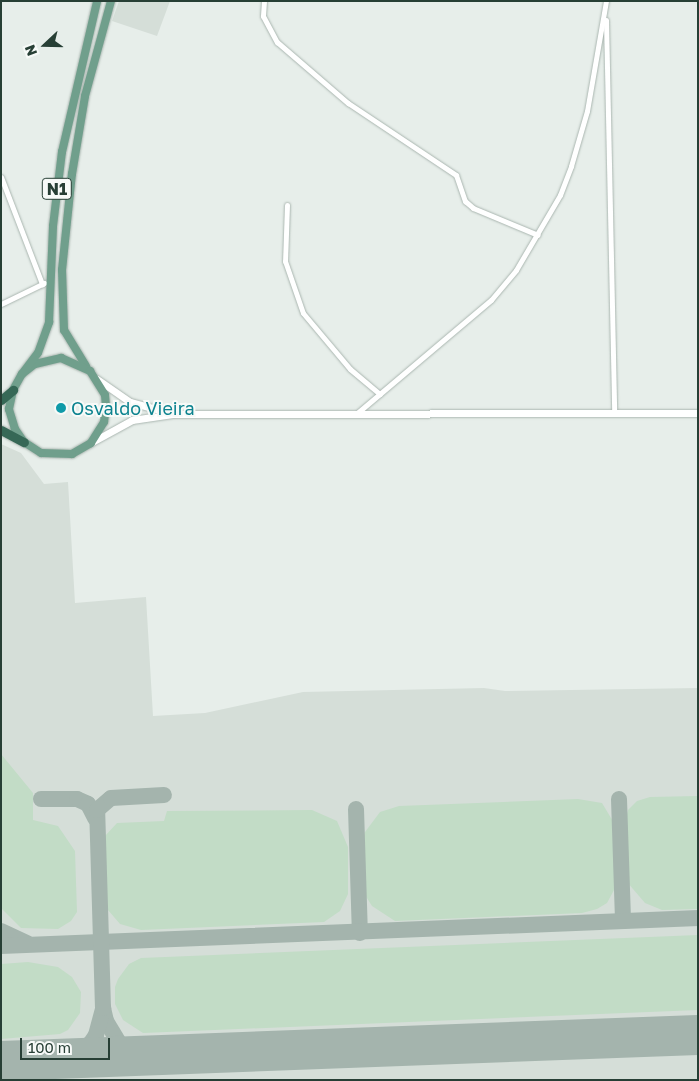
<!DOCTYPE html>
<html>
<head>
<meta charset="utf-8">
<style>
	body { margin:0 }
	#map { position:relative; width:699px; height:1081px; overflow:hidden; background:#e7eeea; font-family:"Golos Text",sans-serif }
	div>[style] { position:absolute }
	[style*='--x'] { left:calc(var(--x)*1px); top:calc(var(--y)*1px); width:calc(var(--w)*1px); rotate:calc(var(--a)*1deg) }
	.built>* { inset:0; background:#d5ded8 }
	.green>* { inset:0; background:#c2dcc6 }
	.taxiway>* { height:16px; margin:-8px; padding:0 8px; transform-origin:8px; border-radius:8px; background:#a4b4ad }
	.runway>* { height:40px; margin:-20px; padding:0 20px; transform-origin:20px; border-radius:20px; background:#a4b4ad }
	.roads { filter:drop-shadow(0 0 1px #aab6b0) drop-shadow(0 0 1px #aab6b0) }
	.street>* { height:5px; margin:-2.5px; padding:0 2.5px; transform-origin:2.5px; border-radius:2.5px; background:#fff }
	.secondary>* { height:7px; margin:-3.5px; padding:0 3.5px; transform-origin:3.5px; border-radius:3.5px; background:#fff }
	.primary>* { height:8px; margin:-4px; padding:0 4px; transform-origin:4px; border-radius:4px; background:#709f8c }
	.highway>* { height:9px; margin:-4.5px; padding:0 4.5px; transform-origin:4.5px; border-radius:4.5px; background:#366856 }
	.dots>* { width:14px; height:14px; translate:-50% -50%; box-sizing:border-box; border:2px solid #f7faf8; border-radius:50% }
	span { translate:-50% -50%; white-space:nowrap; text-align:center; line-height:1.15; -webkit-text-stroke:4px #f7faf8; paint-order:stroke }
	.shield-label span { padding:1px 4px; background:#f7faf8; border:1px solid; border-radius:4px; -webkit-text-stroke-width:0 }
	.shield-label { font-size:16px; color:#273f35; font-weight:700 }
	.culture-label { font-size:18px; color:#0d838f }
	.left { translate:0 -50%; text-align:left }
	.frame { position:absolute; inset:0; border:2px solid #273f35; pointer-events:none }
	.north { position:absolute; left:20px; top:20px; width:50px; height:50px; -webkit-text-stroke:4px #f7faf8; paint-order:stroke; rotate:249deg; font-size:14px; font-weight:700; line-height:20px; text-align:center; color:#273f35 }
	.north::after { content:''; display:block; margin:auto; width:18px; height:22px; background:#273f35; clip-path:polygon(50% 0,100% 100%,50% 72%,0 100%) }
	.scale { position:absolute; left:20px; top:1038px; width:90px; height:22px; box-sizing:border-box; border:2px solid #273f35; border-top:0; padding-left:6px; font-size:15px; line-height:18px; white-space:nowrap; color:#273f35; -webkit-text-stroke:4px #f7faf8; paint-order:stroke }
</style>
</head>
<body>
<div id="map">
	<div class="built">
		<div style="clip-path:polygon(119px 1px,170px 1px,157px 36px,112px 21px)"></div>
		<div style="clip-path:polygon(1px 444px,21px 453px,44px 484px,68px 482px,75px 603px,146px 597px,153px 716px,205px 713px,303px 692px,484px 688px,505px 691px,698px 688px,698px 1080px,1px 1080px)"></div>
	</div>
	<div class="green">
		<div style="clip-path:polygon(1px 754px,33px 793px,33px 820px,58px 826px,75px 851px,77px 912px,71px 921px,58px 929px,21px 928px,2px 909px)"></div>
		<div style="clip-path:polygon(698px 796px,698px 909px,662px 910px,645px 903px,627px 882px,625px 822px,628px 810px,637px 801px,650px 797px)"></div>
		<div style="clip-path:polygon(578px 799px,602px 803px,614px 823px,614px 890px,607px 903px,597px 909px,582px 913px,395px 921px,372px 906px,365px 895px,362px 841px,365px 832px,380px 812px,399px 806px)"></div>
		<div style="clip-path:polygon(312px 810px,337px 821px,348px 847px,348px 894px,340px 911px,324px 922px,141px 930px,120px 924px,108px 910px,105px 901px,105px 836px,117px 823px,164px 821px,167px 811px)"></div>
		<div style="clip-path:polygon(698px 935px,698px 1010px,143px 1033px,123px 1020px,115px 1004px,115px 987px,118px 979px,129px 964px,141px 958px)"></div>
		<div style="clip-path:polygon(28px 962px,58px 967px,72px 977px,81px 992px,80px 1013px,68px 1030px,60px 1034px,1px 1039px,1px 964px)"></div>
	</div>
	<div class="taxiway">
		<div style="--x:41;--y:799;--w:36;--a:0"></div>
		<div style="--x:77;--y:799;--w:12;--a:24"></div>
		<div style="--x:88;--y:804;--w:16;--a:63"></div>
		<div style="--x:619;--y:799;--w:122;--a:88.1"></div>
		<div style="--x:356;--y:809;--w:124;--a:88.2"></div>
		<div style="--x:1;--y:931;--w:29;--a:25"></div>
		<div style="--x:1;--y:946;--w:698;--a:-2.3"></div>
		<div style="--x:103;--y:1008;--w:13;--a:77"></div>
		<div style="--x:106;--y:1021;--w:26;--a:59"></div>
		<div style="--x:119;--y:1043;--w:13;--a:32"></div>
		<div style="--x:130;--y:1050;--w:31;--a:9"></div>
		<div style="--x:59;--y:1059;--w:34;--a:-26"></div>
		<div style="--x:90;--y:1044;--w:11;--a:-56"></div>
		<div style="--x:96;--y:1035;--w:28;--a:-75"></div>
		<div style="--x:103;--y:1008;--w:198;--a:-91.7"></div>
		<div style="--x:97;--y:810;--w:18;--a:-41"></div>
		<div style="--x:111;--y:798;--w:53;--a:-3.2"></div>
	</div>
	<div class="runway">
		<div style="--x:1;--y:1061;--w:697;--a:-2.14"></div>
	</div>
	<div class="roads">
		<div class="street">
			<div style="--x:264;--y:1;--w:15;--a:94"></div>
			<div style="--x:263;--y:16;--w:30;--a:62"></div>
			<div style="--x:277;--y:42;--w:94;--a:40.7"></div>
			<div style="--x:348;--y:103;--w:130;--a:33.7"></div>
			<div style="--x:456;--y:175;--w:28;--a:71"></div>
			<div style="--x:465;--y:201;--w:11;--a:41"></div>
			<div style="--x:473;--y:208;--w:70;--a:22.6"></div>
			<div style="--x:606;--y:20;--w:393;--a:88.8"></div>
			<div style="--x:1;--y:177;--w:115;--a:69"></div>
			<div style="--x:287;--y:205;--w:56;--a:92"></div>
			<div style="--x:285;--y:261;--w:55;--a:70.9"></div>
			<div style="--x:303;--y:313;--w:73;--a:50"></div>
			<div style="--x:350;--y:369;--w:39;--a:40"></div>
			<div style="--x:1;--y:304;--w:48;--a:-26"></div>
			<div style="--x:356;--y:414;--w:177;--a:-40.2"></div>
			<div style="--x:491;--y:300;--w:39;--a:-50"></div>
			<div style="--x:516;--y:270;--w:87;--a:-59.6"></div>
			<div style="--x:560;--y:195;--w:31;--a:-69"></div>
			<div style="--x:571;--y:166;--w:57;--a:-73.8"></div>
			<div style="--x:587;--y:111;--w:112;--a:-80.2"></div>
		</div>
		<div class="secondary">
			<div style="--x:97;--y:379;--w:40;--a:34.9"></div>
			<div style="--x:130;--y:402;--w:42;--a:15"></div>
			<div style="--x:92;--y:442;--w:46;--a:-28.8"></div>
			<div style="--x:132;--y:420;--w:41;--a:-8.3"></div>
			<div style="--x:173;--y:414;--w:525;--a:-0.11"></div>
		</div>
		<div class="primary">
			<div style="--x:86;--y:366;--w:42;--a:-121.4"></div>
			<div style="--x:64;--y:330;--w:60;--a:-91.9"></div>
			<div style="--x:62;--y:270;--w:97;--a:-84.1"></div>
			<div style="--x:72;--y:174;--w:79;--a:-80.5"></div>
			<div style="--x:85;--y:96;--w:98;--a:-74.7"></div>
			<div style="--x:22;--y:374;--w:16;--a:-38"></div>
			<div style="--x:35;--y:364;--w:27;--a:-13"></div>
			<div style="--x:61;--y:358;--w:32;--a:24"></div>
			<div style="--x:90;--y:371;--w:28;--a:58"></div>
			<div style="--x:105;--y:395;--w:11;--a:85"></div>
			<div style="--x:106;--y:406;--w:16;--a:97"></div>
			<div style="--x:104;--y:422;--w:25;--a:122"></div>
			<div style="--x:91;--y:443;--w:22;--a:150"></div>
			<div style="--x:72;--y:454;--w:31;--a:-178"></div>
			<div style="--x:41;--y:453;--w:20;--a:-147"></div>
			<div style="--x:24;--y:442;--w:16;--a:-125"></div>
			<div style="--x:15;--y:429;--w:21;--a:-107"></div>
			<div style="--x:9;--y:409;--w:19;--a:-78"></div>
			<div style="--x:13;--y:390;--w:18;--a:-61"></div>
			<div style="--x:22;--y:374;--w:26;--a:-53"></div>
			<div style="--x:38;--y:353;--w:33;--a:-70"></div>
			<div style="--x:49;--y:322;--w:96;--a:-87.6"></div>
			<div style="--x:53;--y:226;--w:75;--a:-83.1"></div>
			<div style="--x:62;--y:152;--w:155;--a:-76.9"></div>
		</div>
		<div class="highway">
			<div style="--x:1;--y:400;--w:16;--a:-40"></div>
			<div style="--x:1;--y:430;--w:26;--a:28"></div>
		</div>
	</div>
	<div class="dots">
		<div style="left:61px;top:408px;background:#0f9aa8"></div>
	</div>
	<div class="shield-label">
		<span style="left:57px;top:189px">N1</span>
	</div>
	<div class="culture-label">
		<span class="left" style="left:71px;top:408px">Osvaldo Vieira</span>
	</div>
	<div class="frame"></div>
	<div class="north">N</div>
	<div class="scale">100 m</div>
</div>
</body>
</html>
